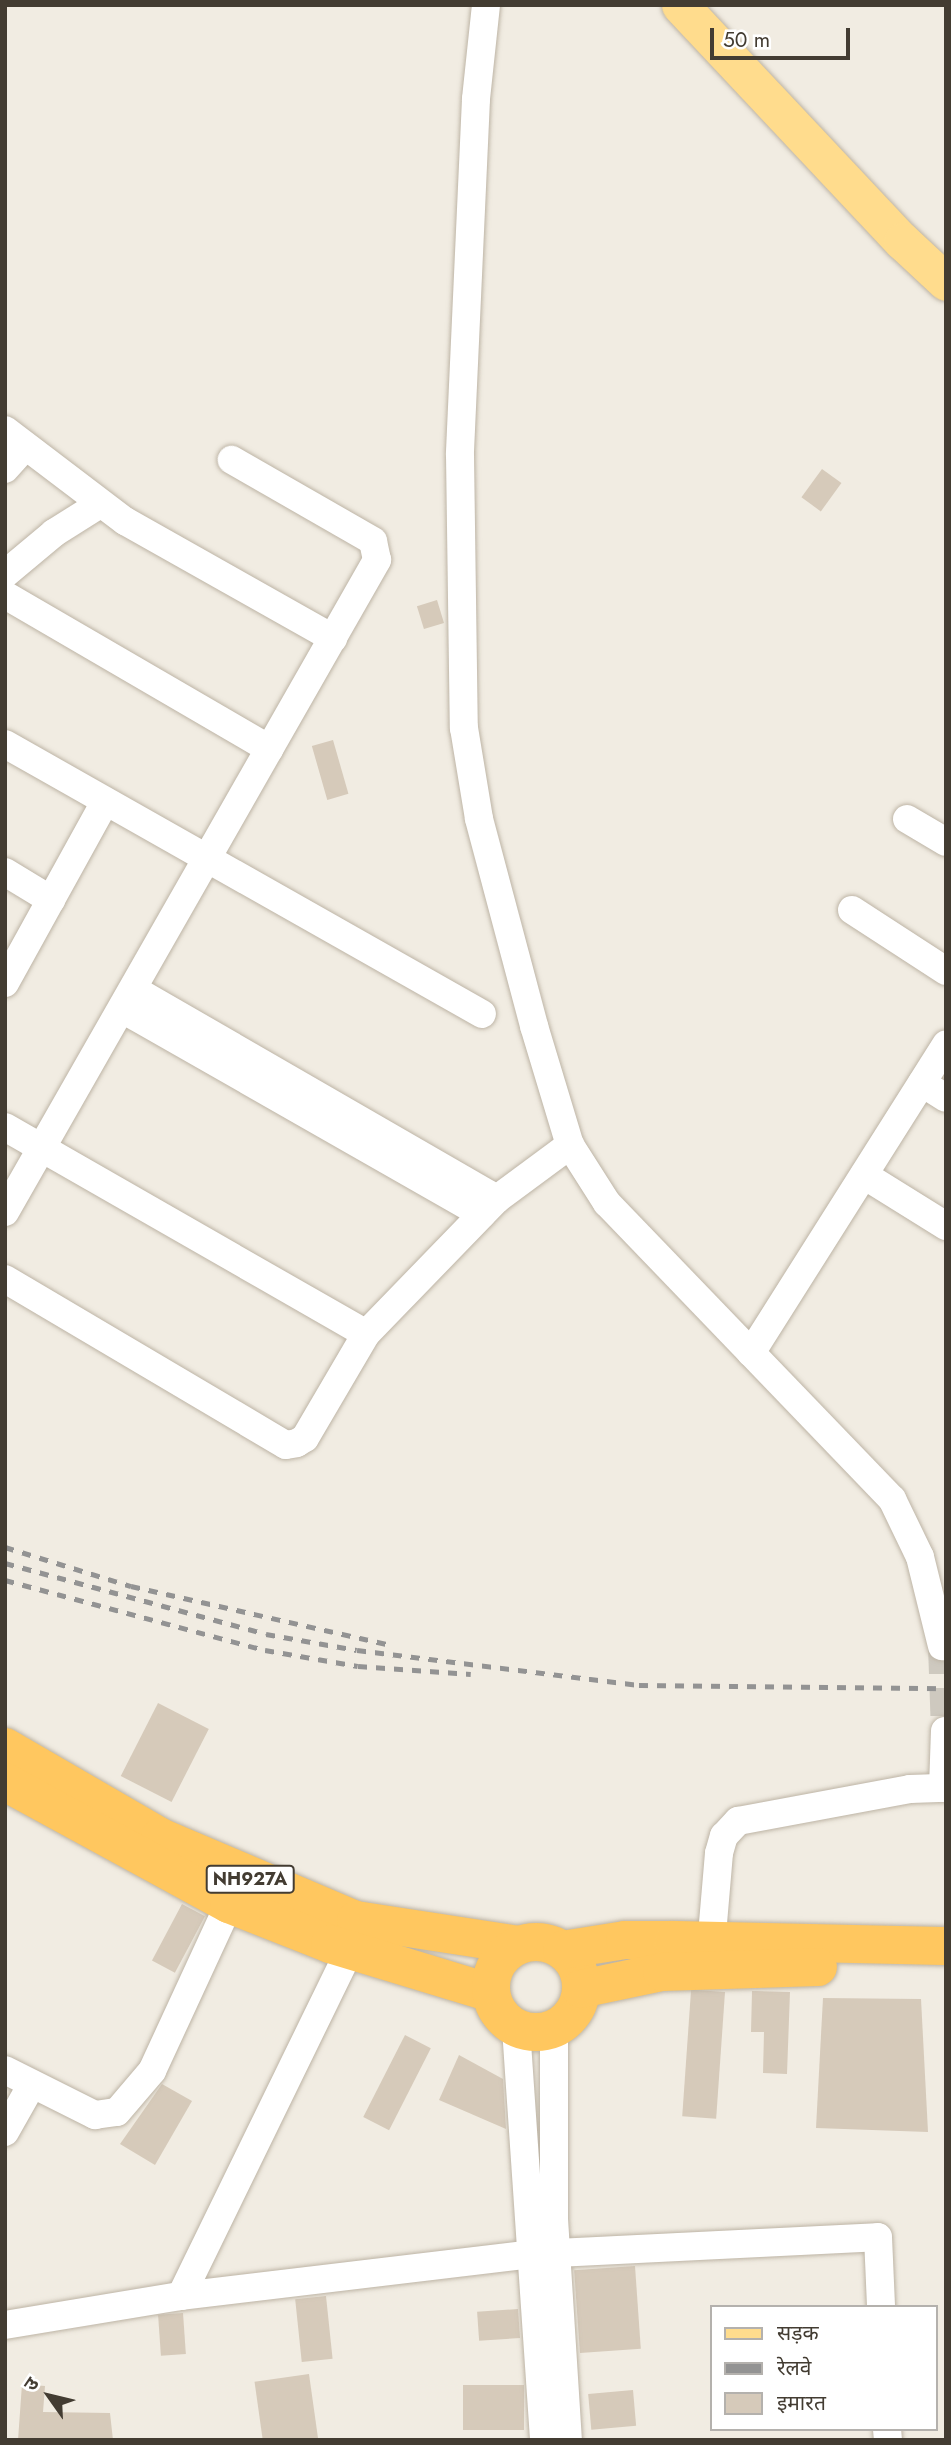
<!DOCTYPE html>
<html>
<head>
<meta charset="utf-8">
<style>
	body { margin:0 }
	#map { position:relative; width:951px; height:2445px; overflow:hidden; background:#f1ece2; font-family:Jost,"Noto Sans Devanagari",sans-serif }
	div>[style] { position:absolute }
	[style*='--x'] { left:calc(var(--x)*1px); top:calc(var(--y)*1px); width:calc(var(--w)*1px); rotate:calc(var(--a)*1deg) }
	.building>* { inset:0; background:#d6caba; transform-origin:0 0 }
	.minor-tunnel>* { height:28px; margin-top:-14px; transform-origin:0; background:repeating-linear-gradient(90deg,#cec9bf 0 28px,transparent 0 42px) }
	.roads { filter:drop-shadow(0 0 2px #bdb4a5) drop-shadow(0 0 2px #bdb4a5) }
	.minor>* { height:28px; margin:-14px; padding:0 14px; transform-origin:14px; border-radius:14px; background:#fff }
	.major>* { height:37px; margin:-18.5px; padding:0 18.5px; transform-origin:18.5px; border-radius:18.5px; background:#ffdc8d }
	.highway>* { height:38px; margin:-19px; padding:0 19px; transform-origin:19px; border-radius:19px; background:#ffc75f }
	.highway>.ring { margin:-19px; padding:0; box-sizing:content-box; background:none; border:38px solid #ffc75f; border-radius:50% }
	.rail>* { height:5px; margin-top:-2.5px; transform-origin:0; background:repeating-linear-gradient(90deg,#939393 0 9px,transparent 0 18px) }
	span { translate:-50% -50%; white-space:nowrap; text-align:center; line-height:1.15; -webkit-text-stroke:5px #fff; paint-order:stroke }
	.shield-label span { padding:2px 5px; background:#fff; border:2px solid; border-radius:5px; -webkit-text-stroke-width:0 }
	.shield-label { font-size:18px; color:#433c32; font-weight:700 }
	.frame { position:absolute; inset:0; border:7px solid #433c32; pointer-events:none }
	.legend { position:absolute; left:710px; top:2305px; width:228px; height:126px; box-sizing:border-box; background:#fff; border:2px solid #b4b1ad; margin:0; padding:9px 12px; list-style:none; font-size:21px; color:#433c32 }
	.legend li { display:flex; align-items:center; gap:14px; height:35px }
	.legend b { width:35px; border:2px solid #b4b1ad }
	.north { position:absolute; left:14px; top:2361px; width:70px; height:70px; -webkit-text-stroke:5px #fff; paint-order:stroke; rotate:304deg; font-size:19px; font-weight:700; line-height:28px; text-align:center; color:#433c32 }
	.north::after { content:''; display:block; margin:auto; width:24px; height:32px; background:#433c32; clip-path:polygon(50% 0,100% 100%,50% 72%,0 100%) }
	.scale { position:absolute; left:710px; top:28px; width:140px; height:32px; box-sizing:border-box; border:4px solid #433c32; border-top:0; padding-left:9px; font-size:21px; line-height:24px; white-space:nowrap; color:#433c32; -webkit-text-stroke:5px #fff; paint-order:stroke }
</style>
</head>
<body>
<div id="map">
	<div class="building">
		<div style="left:822px;top:469px;width:24px;height:35px;rotate:36deg"></div>
		<div style="left:437px;top:600px;width:24px;height:21px;rotate:73deg"></div>
		<div style="left:333px;top:740px;width:56px;height:22px;rotate:74deg"></div>
		<div style="left:158px;top:1703px;width:57px;height:82px;rotate:27deg"></div>
		<div style="left:182px;top:1904px;width:26px;height:64px;rotate:28deg"></div>
		<div style="clip-path:polygon(752px 1991px,790px 1992px,787px 2074px,763px 2073px,764px 2032px,751px 2032px)"></div>
		<div style="left:725px;top:1992px;width:127px;height:34px;rotate:94deg"></div>
		<div style="clip-path:polygon(823px 1998px,921px 1999px,928px 2132px,816px 2128px)"></div>
		<div style="left:405px;top:2035px;width:29px;height:92px;rotate:27deg"></div>
		<div style="clip-path:polygon(459px 2055px,503px 2079px,506px 2129px,439px 2100px)"></div>
		<div style="clip-path:polygon(162px 2084px,192px 2101px,155px 2165px,120px 2144px)"></div>
		<div style="left:635px;top:2266px;width:83px;height:61px;rotate:86deg"></div>
		<div style="left:326px;top:2296px;width:63px;height:31px;rotate:84deg"></div>
		<div style="left:518px;top:2309px;width:29px;height:41px;rotate:86deg"></div>
		<div style="left:183px;top:2313px;width:41px;height:25px;rotate:86deg"></div>
		<div style="left:309px;top:2374px;width:67px;height:55px;rotate:82deg"></div>
		<div style="clip-path:polygon(22px 2384px,45px 2386px,43px 2412px,110px 2413px,113px 2440px,18px 2440px)"></div>
		<div style="left:524px;top:2385px;width:45px;height:61px;rotate:90deg"></div>
		<div style="left:633px;top:2390px;width:36px;height:45px;rotate:85deg"></div>
	</div>
	<div class="minor-tunnel">
		<div style="--x:942;--y:1646;--w:85;--a:88"></div>
	</div>
	<div class="roads">
		<div class="minor">
			<div style="--x:486;--y:5;--w:95;--a:96.1"></div>
			<div style="--x:476;--y:99;--w:356;--a:92.6"></div>
			<div style="--x:460;--y:455;--w:273;--a:89.2"></div>
			<div style="--x:464;--y:728;--w:92;--a:80.6"></div>
			<div style="--x:479;--y:819;--w:214;--a:75.1"></div>
			<div style="--x:534;--y:1026;--w:124;--a:73.2"></div>
			<div style="--x:570;--y:1145;--w:69;--a:57.5"></div>
			<div style="--x:607;--y:1203;--w:411;--a:46.1"></div>
			<div style="--x:892;--y:1499;--w:64;--a:64.2"></div>
			<div style="--x:920;--y:1557;--w:92;--a:76.1"></div>
			<div style="--x:5;--y:430;--w:151;--a:37.2"></div>
			<div style="--x:125;--y:521;--w:239;--a:29.4"></div>
			<div style="--x:5;--y:469;--w:30;--a:-48"></div>
			<div style="--x:5;--y:574;--w:64;--a:-39.9"></div>
			<div style="--x:54;--y:533;--w:54;--a:-32.2"></div>
			<div style="--x:5;--y:595;--w:306;--a:30.2"></div>
			<div style="--x:5;--y:744;--w:548;--a:29.51"></div>
			<div style="--x:907;--y:819;--w:45;--a:30.5"></div>
			<div style="--x:5;--y:872;--w:54;--a:31.3"></div>
			<div style="--x:852;--y:910;--w:112;--a:33"></div>
			<div style="--x:5;--y:983;--w:207;--a:-61.1"></div>
			<div style="--x:135;--y:990;--w:418;--a:30"></div>
			<div style="--x:124;--y:1010;--w:412;--a:29.7"></div>
			<div style="--x:922;--y:1083;--w:28;--a:32"></div>
			<div style="--x:5;--y:1127;--w:416;--a:29.8"></div>
			<div style="--x:864;--y:1175;--w:97;--a:31.9"></div>
			<div style="--x:5;--y:1212;--w:751;--a:-60.29"></div>
			<div style="--x:377;--y:560;--w:19;--a:-102"></div>
			<div style="--x:373;--y:541;--w:163;--a:-150.1"></div>
			<div style="--x:5;--y:1279;--w:326;--a:30.6"></div>
			<div style="--x:286;--y:1445;--w:11;--a:-10"></div>
			<div style="--x:297;--y:1443;--w:9;--a:-32"></div>
			<div style="--x:305;--y:1438;--w:121;--a:-59.6"></div>
			<div style="--x:366;--y:1334;--w:188;--a:-45.9"></div>
			<div style="--x:497;--y:1199;--w:91;--a:-36.5"></div>
			<div style="--x:751;--y:1353;--w:365;--a:-57.7"></div>
			<div style="--x:943;--y:1788;--w:57;--a:-88"></div>
			<div style="--x:710;--y:1958;--w:105;--a:-85.1"></div>
			<div style="--x:719;--y:1853;--w:18;--a:-74"></div>
			<div style="--x:724;--y:1836;--w:21;--a:-47"></div>
			<div style="--x:738;--y:1821;--w:175;--a:-10.5"></div>
			<div style="--x:910;--y:1789;--w:36;--a:-2"></div>
			<div style="--x:516;--y:2028;--w:413;--a:86.1"></div>
			<div style="--x:554;--y:2028;--w:191;--a:90"></div>
			<div style="--x:554;--y:2219;--w:221;--a:86.4"></div>
			<div style="--x:5;--y:2070;--w:101;--a:26.6"></div>
			<div style="--x:95;--y:2115;--w:22;--a:-8"></div>
			<div style="--x:117;--y:2112;--w:54;--a:-49.5"></div>
			<div style="--x:152;--y:2071;--w:184;--a:-65.2"></div>
			<div style="--x:5;--y:2132;--w:55;--a:-60.6"></div>
			<div style="--x:181;--y:2296;--w:385;--a:-64"></div>
			<div style="--x:5;--y:2325;--w:178;--a:-9.4"></div>
			<div style="--x:181;--y:2296;--w:356;--a:-6.8"></div>
			<div style="--x:535;--y:2254;--w:343;--a:-2.8"></div>
			<div style="--x:878;--y:2237;--w:70;--a:87.5"></div>
			<div style="--x:887;--y:2429;--w:11;--a:85"></div>
		</div>
		<div class="major">
			<div style="--x:680;--y:5;--w:324;--a:46.8"></div>
			<div style="--x:902;--y:241;--w:60;--a:43"></div>
		</div>
		<div class="highway">
			<div style="--x:5;--y:1747;--w:179;--a:30.1"></div>
			<div style="--x:160;--y:1837;--w:213;--a:23"></div>
			<div style="--x:356;--y:1920;--w:165;--a:8.7"></div>
			<div style="--x:5;--y:1782;--w:255;--a:28.6"></div>
			<div style="--x:229;--y:1904;--w:109;--a:21.6"></div>
			<div style="--x:330;--y:1944;--w:168;--a:16.9"></div>
			<div class="ring" style="left:491px;top:1942px;width:52px;height:52px"></div>
			<div style="--x:562;--y:1950;--w:64;--a:-9"></div>
			<div style="--x:625;--y:1940;--w:49;--a:0"></div>
			<div style="--x:674;--y:1940;--w:272;--a:1.3"></div>
			<div style="--x:581;--y:1989;--w:83;--a:-11.9"></div>
			<div style="--x:662;--y:1972;--w:156;--a:-1.8"></div>
		</div>
	</div>
	<div class="rail">
		<div style="--x:5;--y:1547;--w:132;--a:17.2"></div>
		<div style="--x:131;--y:1586;--w:262;--a:12.8"></div>
		<div style="--x:5;--y:1563;--w:270;--a:15.2"></div>
		<div style="--x:266;--y:1634;--w:92;--a:10"></div>
		<div style="--x:357;--y:1650;--w:284;--a:7.1"></div>
		<div style="--x:639;--y:1685;--w:307;--a:0.6"></div>
		<div style="--x:5;--y:1580;--w:269;--a:15.1"></div>
		<div style="--x:265;--y:1650;--w:94;--a:9.8"></div>
		<div style="--x:358;--y:1666;--w:113;--a:4"></div>
	</div>
	<div class="shield-label">
		<span style="left:250px;top:1879px">NH927A</span>
	</div>
	<div class="frame"></div>
	<ul class="legend">
	<li><b style="height:9px;background:#ffdc8d"></b>सड़क</li>
	<li><b style="height:9px;background:#939393"></b>रेलवे</li>
	<li><b style="height:19px;background:#d6caba"></b>इमारत</li>
	</ul>
	<div class="north">उ</div>
	<div class="scale">50 m</div>
</div>
</body>
</html>
